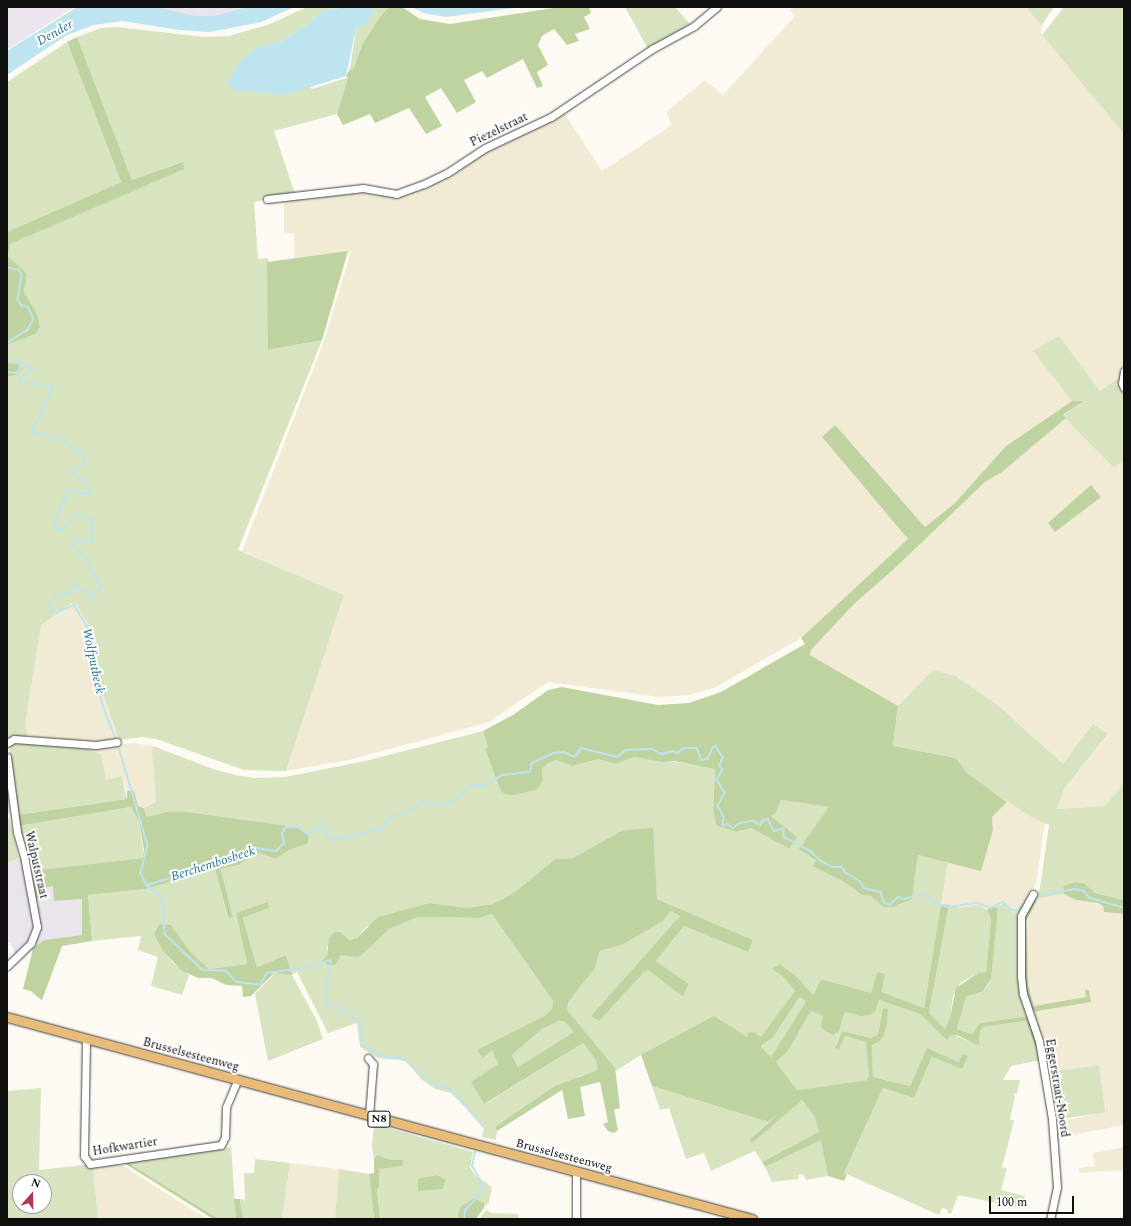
<!DOCTYPE html>
<html>
<head>
<meta charset="utf-8">
<style>
	body { margin:0 }
	#map { position:relative; width:1131px; height:1226px; overflow:hidden; background:#fdfaf3; font-family:Spectral,serif }
	div>[style] { position:absolute }
	[style*='--x'] { left:calc(var(--x)*1px); top:calc(var(--y)*1px); width:calc(var(--w)*1px); rotate:calc(var(--a)*1deg) }
	.industrial>* { inset:0; background:#eae5ec }
	.farmland>* { inset:0; background:#f1ead5 }
	.green>* { inset:0; background:#d8e4c0; transform-origin:0 0 }
	.forest>* { inset:0; background:#bfd3a1 }
	.water>* { inset:0; background:#bde4ef }
	.stream>* { height:1.5px; margin:-0.75px; padding:0 0.75px; transform-origin:0.75px; border-radius:0.75px; background:#bde4ef }
	.roads { filter:drop-shadow(0 0 1px #424242) drop-shadow(0 0 1px #424242) }
	.minor>* { height:7px; margin:-3.5px; padding:0 3.5px; transform-origin:3.5px; border-radius:3.5px; background:#fff }
	.major>* { height:9px; margin:-4.5px; padding:0 4.5px; transform-origin:4.5px; border-radius:4.5px; background:#e7bc79 }
	span { translate:-50% -50%; white-space:nowrap; text-align:center; line-height:1.15; -webkit-text-stroke:4px #fff; paint-order:stroke }
	.shield-label span { padding:1px 3px; background:#fff; border:1px solid; border-radius:3px; -webkit-text-stroke-width:0 }
	.shield-label { font-size:11px; color:#0f0f0f; font-weight:700 }
	.street-label { font-size:12px; color:#0f0f0f }
	.water-label { font-size:13px; color:#277492; font-style:italic }
	.frame { position:absolute; inset:0; border:8px solid #0f0f0f; pointer-events:none }
	.north { position:absolute; left:12px; top:1174px; width:40px; height:40px; box-sizing:border-box; background:#fff; border:1px solid #9f9f9f; border-radius:50%; rotate:20deg; font-size:11px; font-weight:700; line-height:16px; text-align:center; color:#0f0f0f }
	.north::after { content:''; display:block; margin:auto; width:14px; height:18px; background:#ae3850; clip-path:polygon(50% 0,100% 100%,50% 72%,0 100%) }
	.scale { position:absolute; left:989px; top:1196px; width:85px; height:18px; box-sizing:border-box; border:2px solid #0f0f0f; border-top:0; padding-left:5px; font-size:12px; line-height:14px; white-space:nowrap; color:#0f0f0f; -webkit-text-stroke:3px #fff; paint-order:stroke }
</style>
</head>
<body>
<div id="map">
	<div class="industrial">
		<div style="clip-path:polygon(7px 7px,74px 7px,7px 50px)"></div>
		<div style="clip-path:polygon(156px 7px,248px 7px,213px 16px,197px 16px)"></div>
		<div style="clip-path:polygon(26px 856px,41px 889px,53px 886px,73px 899px,82px 899px,82px 935px,50px 939px,24px 955px,16px 956px,10px 942px,7px 943px,7px 863px)"></div>
	</div>
	<div class="farmland">
		<div style="clip-path:polygon(792px 7px,1026px 7px,1041px 26px,1042px 35px,1124px 134px,1124px 389px,1117px 379px,1100px 391px,1059px 336px,1034px 351px,1072px 401px,1006px 446px,954px 504px,925px 527px,835px 425px,822px 437px,908px 539px,801px 638px,716px 687px,690px 695px,660px 697px,548px 682px,489px 722px,349px 760px,286px 771px,344px 595px,242px 551px,323px 344px,351px 252px,295px 258px,294px 234px,284px 232px,284px 201px,367px 191px,399px 198px,450px 175px,490px 148px,565px 114px,602px 171px,672px 125px,666px 112px,705px 80px,723px 95px,794px 17px,790px 10px)"></div>
		<div style="clip-path:polygon(1066px 418px,1114px 468px,1124px 460px,1124px 783px,1105px 806px,1057px 809px,1064px 789px,1108px 735px,1094px 724px,1064px 765px,999px 706px,956px 676px,933px 670px,898px 706px,810px 655px,811px 650px,854px 604px,895px 568px,985px 482px,1002px 472px)"></div>
		<div style="clip-path:polygon(72px 603px,75px 603px,89px 625px,95px 670px,119px 740px,99px 742px,28px 736px,25px 726px,41px 625px)"></div>
		<div style="clip-path:polygon(133px 743px,153px 746px,152px 750px,156px 802px,144px 808px,138px 806px,134px 791px,127px 791px,122px 776px,106px 780px,101px 754px,83px 747px)"></div>
		<div style="clip-path:polygon(7px 774px,10px 812px,7px 816px)"></div>
		<div style="clip-path:polygon(1007px 802px,1045px 823px,1036px 884px,1025px 906px,1018px 913px,1014px 913px,1002px 904px,987px 910px,977px 905px,960px 908px,941px 904px,948px 862px,981px 870px,993px 830px,992px 817px)"></div>
		<div style="clip-path:polygon(1064px 894px,1076px 899px,1098px 903px,1103px 906px,1104px 912px,1124px 914px,1124px 1125px,1057px 1138px,1055px 1122px,1106px 1112px,1099px 1065px,1050px 1073px,1047px 1053px,1032px 1012px,1091px 1002px,1089px 990px,1086px 997px,1034px 1006px,1029px 995px,1026px 952px,1028px 915px,1037px 900px,1035px 899px)"></div>
		<div style="clip-path:polygon(1124px 1147px,1124px 1170px,1080px 1173px,1079px 1168px,1095px 1166px,1093px 1153px)"></div>
		<div style="clip-path:polygon(290px 1163px,339px 1169px,335px 1219px,282px 1219px)"></div>
		<div style="clip-path:polygon(120px 1164px,207px 1219px,98px 1219px,93px 1167px)"></div>
	</div>
	<div class="green">
		<div style="clip-path:polygon(307px 7px,345px 7px,322px 11px,306px 25px,280px 42px,258px 47px,312px 89px,349px 77px,337px 114px,274px 131px,295px 194px,254px 202px,258px 259px,268px 258px,268px 350px,322px 340px,238px 550px,344px 595px,286px 771px,244px 770px,156px 739px,142px 737px,119px 740px,95px 670px,89px 625px,75px 603px,72px 603px,41px 625px,25px 726px,28px 736px,7px 737px,7px 377px,17px 375px,18px 364px,7px 361px,7px 345px,34px 334px,29px 303px,24px 293px,27px 274px,8px 256px,9px 244px,185px 169px,181px 162px,132px 180px,77px 37px,101px 28px,117px 27px,204px 37px,229px 36px,270px 24px)"></div>
		<div style="clip-path:polygon(374px 7px,389px 7px,379px 18px,362px 45px,353px 70px,350px 69px,356px 29px,366px 23px,374px 12px)"></div>
		<div style="clip-path:polygon(625px 7px,675px 7px,690px 24px,648px 49px)"></div>
		<div style="clip-path:polygon(1026px 7px,1054px 7px,1041px 26px)"></div>
		<div style="clip-path:polygon(1064px 7px,1124px 7px,1124px 134px,1042px 35px)"></div>
		<div style="clip-path:polygon(67px 42px,121px 182px,7px 232px,7px 82px)"></div>
		<div style="clip-path:polygon(1059px 336px,1100px 391px,1117px 379px,1124px 392px,1124px 460px,1114px 468px,1063px 416px,1084px 401px,1072px 401px,1033px 351px)"></div>
		<div style="clip-path:polygon(933px 670px,956px 676px,999px 706px,1063px 764px,1093px 724px,1108px 734px,1064px 789px,1057px 809px,1105px 806px,1124px 783px,1124px 900px,1094px 893px,1084px 883px,1075px 882px,1063px 886px,1064px 894px,1035px 899px,1040px 888px,1049px 825px,1033px 818px,979px 783px,967px 773px,956px 758px,893px 746px,898px 706px)"></div>
		<div style="clip-path:polygon(483px 731px,489px 747px,485px 749px,499px 787px,543px 781px,542px 769px,549px 763px,556px 760px,572px 766px,592px 759px,598px 759px,615px 764px,635px 757px,642px 757px,715px 768px,713px 810px,716px 825px,736px 832px,751px 828px,789px 849px,771px 816px,776px 813px,781px 800px,829px 807px,816px 860px,812px 866px,844px 882px,862px 895px,871px 896px,883px 907px,894px 907px,912px 899px,918px 855px,948px 862px,924px 1008px,882px 992px,885px 974px,877px 972px,871px 993px,821px 979px,813px 995px,796px 976px,780px 964px,771px 969px,782px 976px,795px 991px,761px 1038px,748px 1037px,641px 1055px,616px 1071px,566px 1011px,567px 1002px,595px 968px,600px 951px,622px 945px,663px 921px,671px 911px,680px 916px,644px 959px,642px 974px,648px 970px,683px 997px,689px 984px,656px 961px,684px 926px,748px 952px,753px 940px,657px 899px,655px 871px,621px 831px,573px 858px,555px 859px,515px 892px,493px 904px,467px 908px,430px 903px,366px 927px,357px 938px,350px 940px,340px 932px,327px 947px,327px 956px,338px 960px,341px 955px,362px 955px,389px 929px,418px 917px,479px 918px,492px 914px,553px 1001px,552px 1009px,544px 1016px,477px 1050px,492px 1050px,498px 1064px,485px 1104px,583px 1043px,597px 1062px,597px 1070px,580px 1076px,495px 1127px,497px 1131px,496px 1140px,482px 1137px,484px 1127px,451px 1093px,435px 1089px,421px 1079px,406px 1061px,378px 1058px,360px 1047px,357px 1023px,328px 1033px,297px 972px,292px 975px,317px 1021px,323px 1039px,268px 1061px,255px 994px,275px 973px,291px 974px,286px 955px,257px 967px,243px 918px,269px 908px,236px 913px,247px 964px,209px 969px,190px 951px,171px 925px,163px 951px,174px 964px,189px 975px,182px 995px,151px 986px,158px 957px,138px 950px,141px 936px,92px 941px,88px 895px,146px 889px,215px 869px,227px 917px,233px 917px,221px 869px,239px 865px,249px 857px,259px 853px,276px 859px,289px 850px,307px 844px,296px 827px,189px 812px,166px 812px,147px 817px,144px 808px,156px 802px,152px 750px,153px 746px,213px 769px,235px 775px,255px 778px,285px 777px,365px 761px)"></div>
		<div style="clip-path:polygon(17px 743px,83px 747px,101px 754px,106px 780px,122px 776px,127px 799px,17px 815px,9px 751px,11px 746px)"></div>
		<div style="clip-path:polygon(131px 807px,139px 821px,144px 858px,30px 871px,19px 826px)"></div>
		<div style="clip-path:polygon(9px 818px,19px 858px,7px 863px,7px 819px)"></div>
		<div style="clip-path:polygon(1004px 904px,1011px 911px,1018px 913px,1020px 992px,1029px 1016px,980px 1023px,972px 1034px,957px 1029px,966px 997px,983px 991px,990px 982px,998px 910px,993px 907px)"></div>
		<div style="clip-path:polygon(949px 905px,960px 908px,978px 905px,987px 910px,991px 920px,986px 972px,978px 973px,960px 983px,953px 996px,950px 1017px,945px 1030px,929px 1013px)"></div>
		<div style="clip-path:polygon(799px 996px,806px 1001px,771px 1057px,761px 1048px,774px 1036px)"></div>
		<div style="clip-path:polygon(879px 1000px,920px 1014px,932px 1025px,975px 1044px,979px 1044px,980px 1032px,983px 1027px,1026px 1021px,1035px 1047px,1039px 1046px,1041px 1060px,1011px 1066px,1003px 1080px,1020px 1080px,1017px 1093px,1013px 1094px,1015px 1097px,1010px 1119px,1014px 1121px,1002px 1167px,1007px 1169px,1001px 1190px,1025px 1196px,1021px 1208px,958px 1195px,951px 1214px,947px 1213px,948px 1210px,942px 1208px,939px 1215px,844px 1173px,883px 1088px,914px 1098px,932px 1057px,962px 1069px,958px 1062px,927px 1049px,910px 1086px,873px 1077px,872px 1045px,879px 1042px,883px 1009px,878px 1034px,871px 1038px,842px 1031px,835px 1047px,839px 1049px,844px 1036px,867px 1042px,869px 1075px,867px 1080px,797px 1090px,776px 1062px,788px 1051px,811px 1011px,823px 1016px,839px 1031px,845px 1012px,860px 1016px,875px 1012px)"></div>
		<div style="clip-path:polygon(559px 1021px,564px 1021px,575px 1032px,518px 1067px,512px 1055px,542px 1029px)"></div>
		<div style="left:1099px;top:1065px;width:48px;height:50px;rotate:82deg"></div>
		<div style="clip-path:polygon(652px 1086px,768px 1122px,750px 1139px,802px 1100px,815px 1117px,820px 1132px,762px 1162px,755px 1151px,711px 1171px,704px 1153px,686px 1159px,669px 1108px,660px 1110px)"></div>
		<div style="clip-path:polygon(evenodd,41px 1088px,39px 1170px,83px 1165px,93px 1167px,98px 1219px,7px 1219px,7px 1091px,41px 1088px,20px 1182px,44px 1182px,44px 1206px,20px 1206px,20px 1182px)"></div>
		<div style="clip-path:polygon(374px 1124px,473px 1152px,470px 1167px,475px 1175px,492px 1187px,489px 1202px,484px 1208px,484px 1203px,460px 1207px,457px 1219px,380px 1219px,377px 1188px,379px 1188px,379px 1168px,403px 1166px,403px 1160px,391px 1160px,378px 1155px,374px 1158px,372px 1147px)"></div>
		<div style="clip-path:polygon(822px 1139px,828px 1176px,806px 1180px,803px 1174px,798px 1175px,799px 1179px,772px 1182px,765px 1167px)"></div>
		<div style="clip-path:polygon(231px 1147px,236px 1219px,219px 1219px,127px 1162px)"></div>
		<div style="clip-path:polygon(255px 1159px,290px 1163px,282px 1219px,243px 1219px,240px 1199px,245px 1200px,244px 1173px,254px 1173px)"></div>
		<div style="clip-path:polygon(339px 1169px,369px 1174px,374px 1219px,335px 1219px)"></div>
		<div style="clip-path:polygon(486px 1210px,492px 1213px,518px 1214px,519px 1219px,479px 1219px)"></div>
	</div>
	<div class="forest">
		<div style="clip-path:polygon(389px 7px,402px 7px,420px 19px,450px 24px,560px 7px,589px 7px,591px 13px,584px 17px,590px 29px,575px 34px,579px 41px,567px 45px,554px 29px,542px 36px,538px 45px,548px 65px,537px 72px,543px 86px,537px 88px,523px 59px,487px 78px,482px 71px,464px 80px,476px 102px,457px 113px,441px 88px,425px 97px,442px 126px,426px 134px,409px 108px,375px 123px,370px 114px,343px 125px,337px 114px,348px 78px,346px 76px,350px 69px,353px 70px,362px 45px,379px 18px)"></div>
		<div style="clip-path:polygon(77px 37px,132px 180px,182px 162px,185px 169px,10px 244px,8px 256px,27px 274px,24px 293px,37px 314px,40px 327px,35px 334px,7px 345px,7px 232px,121px 182px,67px 42px)"></div>
		<div style="clip-path:polygon(348px 251px,322px 340px,268px 350px,267px 262px)"></div>
		<div style="clip-path:polygon(7px 361px,18px 364px,22px 369px,17px 375px,7px 377px)"></div>
		<div style="clip-path:polygon(1072px 401px,1084px 401px,1063px 415px,1066px 418px,1002px 472px,985px 482px,895px 568px,854px 604px,811px 650px,810px 655px,898px 706px,893px 746px,956px 758px,967px 773px,1007px 802px,992px 817px,993px 830px,981px 871px,918px 855px,912px 899px,894px 907px,883px 907px,871px 896px,862px 895px,844px 882px,812px 866px,816px 860px,799px 849px,829px 807px,781px 800px,776px 813px,771px 816px,797px 837px,789px 849px,751px 828px,736px 832px,716px 825px,713px 810px,715px 769px,674px 761px,662px 762px,635px 757px,615px 764px,598px 759px,572px 766px,556px 760px,549px 763px,542px 769px,543px 781px,536px 790px,513px 795px,504px 794px,499px 787px,485px 749px,488px 747px,483px 731px,513px 715px,548px 690px,562px 687px,658px 705px,689px 703px,721px 692px,805px 644px,801px 638px,908px 539px,822px 437px,835px 425px,925px 527px,954px 504px,1006px 446px)"></div>
		<div style="clip-path:polygon(1091px 485px,1101px 497px,1055px 532px,1048px 523px)"></div>
		<div style="clip-path:polygon(127px 791px,134px 791px,138px 806px,144px 808px,147px 817px,166px 812px,189px 812px,296px 827px,306px 832px,309px 837px,307px 844px,289px 850px,276px 859px,259px 853px,249px 857px,239px 865px,221px 869px,233px 917px,228px 918px,215px 869px,146px 889px,88px 895px,92px 941px,62px 946px,42px 1000px,40px 999px,31px 991px,23px 989px,33px 949px,44px 940px,82px 935px,82px 899px,54px 901px,53px 886px,41px 889px,43px 898px,35px 899px,30px 871px,143px 858px,144px 850px,139px 821px,131px 807px,19px 826px,17px 815px,127px 799px)"></div>
		<div style="clip-path:polygon(evenodd,653px 828px,657px 899px,753px 940px,748px 952px,684px 926px,656px 961px,689px 984px,683px 997px,648px 970px,642px 974px,599px 1021px,591px 1016px,680px 916px,671px 911px,663px 921px,622px 945px,600px 951px,595px 968px,568px 1002px,567px 1010px,615px 1068px,620px 1108px,614px 1110px,618px 1130px,614px 1133px,608px 1131px,603px 1124px,608px 1122px,600px 1082px,580px 1087px,585px 1116px,568px 1119px,562px 1090px,497px 1131px,495px 1127px,555px 1086px,597px 1070px,597px 1062px,583px 1043px,484px 1104px,471px 1082px,498px 1064px,492px 1050px,483px 1058px,477px 1050px,544px 1016px,552px 1009px,553px 1001px,492px 914px,479px 918px,418px 917px,389px 929px,362px 955px,357px 957px,341px 955px,336px 964px,330px 966px,322px 961px,327px 956px,329px 938px,335px 932px,340px 932px,350px 940px,357px 938px,378px 917px,430px 903px,467px 908px,493px 904px,515px 892px,555px 859px,573px 858px,621px 831px,653px 828px,559px 1021px,564px 1021px,574px 1032px,518px 1067px,512px 1055px,542px 1029px,559px 1021px)"></div>
		<div style="clip-path:polygon(1075px 882px,1084px 883px,1095px 893px,1124px 900px,1124px 914px,1104px 912px,1103px 906px,1098px 903px,1076px 900px,1064px 894px,1063px 886px)"></div>
		<div style="clip-path:polygon(1035px 899px,1037px 900px,1026px 921px,1028px 985px,1034px 1006px,1086px 997px,1085px 990px,1089px 990px,1091px 1002px,1032px 1012px,1025px 988px,1022px 919px)"></div>
		<div style="clip-path:polygon(268px 902px,269px 908px,243px 918px,257px 967px,286px 955px,292px 975px,274px 973px,251px 996px,243px 997px,242px 986px,226px 985px,212px 978px,198px 978px,182px 971px,163px 951px,154px 934px,160px 924px,171px 925px,190px 951px,209px 969px,247px 964px,236px 913px)"></div>
		<div style="clip-path:polygon(evenodd,941px 904px,949px 905px,929px 1013px,945px 1029px,950px 1017px,956px 988px,978px 973px,986px 972px,991px 920px,987px 910px,993px 907px,998px 909px,991px 979px,983px 991px,966px 997px,957px 1029px,972px 1034px,980px 1023px,1029px 1016px,1039px 1046px,1035px 1047px,1026px 1021px,983px 1027px,980px 1032px,979px 1045px,975px 1044px,957px 1035px,951px 1035px,947px 1040px,920px 1014px,879px 1000px,875px 1012px,870px 1015px,860px 1016px,845px 1012px,839px 1031px,833px 1035px,821px 1028px,823px 1016px,811px 1011px,788px 1051px,776px 1062px,797px 1090px,867px 1080px,869px 1075px,866px 1042px,845px 1036px,839px 1049px,835px 1048px,842px 1031px,871px 1038px,878px 1034px,883px 1008px,888px 1009px,887px 1024px,884px 1035px,879px 1042px,872px 1045px,873px 1077px,910px 1086px,927px 1048px,958px 1062px,963px 1054px,968px 1056px,962px 1069px,932px 1057px,914px 1098px,883px 1088px,844px 1173px,847px 1175px,844px 1181px,828px 1176px,821px 1140px,765px 1167px,762px 1162px,819px 1132px,815px 1117px,802px 1100px,752px 1143px,750px 1139px,777px 1115px,768px 1122px,652px 1086px,641px 1055px,714px 1016px,747px 1037px,748px 1033px,754px 1032px,761px 1037px,795px 991px,782px 976px,771px 969px,780px 964px,796px 976px,813px 995px,821px 979px,871px 993px,877px 972px,885px 974px,882px 992px,924px 1008px,941px 904px,799px 997px,806px 1001px,771px 1057px,761px 1047px,774px 1036px,799px 997px)"></div>
		<div style="clip-path:polygon(378px 1155px,391px 1160px,403px 1160px,403px 1166px,379px 1169px,379px 1188px,377px 1189px,380px 1219px,374px 1219px,369px 1174px,374px 1173px,374px 1158px)"></div>
		<div style="clip-path:polygon(127px 1162px,219px 1219px,213px 1219px,124px 1163px)"></div>
		<div style="clip-path:polygon(437px 1175px,446px 1180px,442px 1189px,418px 1191px,418px 1179px)"></div>
		<div style="clip-path:polygon(474px 1198px,484px 1203px,484px 1208px,476px 1219px,457px 1219px,460px 1207px)"></div>
		<div style="clip-path:polygon(234px 1199px,240px 1199px,243px 1219px,236px 1219px)"></div>
	</div>
	<div class="water">
		<div style="clip-path:polygon(77px 7px,156px 7px,197px 16px,213px 16px,248px 7px,294px 7px,261px 22px,210px 32px,179px 30px,122px 21px,94px 25px,67px 35px,7px 75px,7px 51px)"></div>
		<div style="clip-path:polygon(345px 7px,374px 7px,374px 12px,366px 24px,356px 29px,346px 76px,284px 95px,233px 90px,228px 81px,241px 60px,258px 47px,280px 42px,306px 25px,322px 11px)"></div>
		<div style="clip-path:polygon(412px 7px,522px 7px,446px 17px,423px 13px)"></div>
	</div>
	<div class="stream">
		<div style="--x:7;--y:267;--w:12;--a:14"></div>
		<div style="--x:19;--y:270;--w:6;--a:59"></div>
		<div style="--x:22;--y:275;--w:24;--a:99"></div>
		<div style="--x:18;--y:299;--w:7;--a:63"></div>
		<div style="--x:21;--y:305;--w:7;--a:16"></div>
		<div style="--x:28;--y:307;--w:13;--a:63"></div>
		<div style="--x:34;--y:319;--w:13;--a:119"></div>
		<div style="--x:28;--y:330;--w:25;--a:148"></div>
		<div style="--x:7;--y:362;--w:14;--a:4"></div>
		<div style="--x:21;--y:363;--w:13;--a:27"></div>
		<div style="--x:33;--y:369;--w:16;--a:142"></div>
		<div style="--x:20;--y:379;--w:4;--a:90"></div>
		<div style="--x:20;--y:383;--w:33;--a:3"></div>
		<div style="--x:53;--y:385;--w:33;--a:111"></div>
		<div style="--x:41;--y:416;--w:14;--a:124"></div>
		<div style="--x:33;--y:428;--w:5;--a:79"></div>
		<div style="--x:34;--y:433;--w:25;--a:11"></div>
		<div style="--x:59;--y:438;--w:32;--a:34"></div>
		<div style="--x:86;--y:456;--w:8;--a:97"></div>
		<div style="--x:85;--y:464;--w:16;--a:150"></div>
		<div style="--x:71;--y:472;--w:23;--a:38"></div>
		<div style="--x:89;--y:486;--w:4;--a:76"></div>
		<div style="--x:90;--y:490;--w:4;--a:117"></div>
		<div style="--x:88;--y:494;--w:5;--a:180"></div>
		<div style="--x:83;--y:494;--w:16;--a:-165"></div>
		<div style="--x:68;--y:490;--w:40;--a:108.9"></div>
		<div style="--x:55;--y:528;--w:7;--a:16"></div>
		<div style="--x:62;--y:530;--w:21;--a:-45"></div>
		<div style="--x:77;--y:515;--w:16;--a:15"></div>
		<div style="--x:92;--y:519;--w:23;--a:88"></div>
		<div style="--x:93;--y:542;--w:18;--a:-174"></div>
		<div style="--x:75;--y:540;--w:6;--a:121"></div>
		<div style="--x:72;--y:545;--w:21;--a:43"></div>
		<div style="--x:87;--y:559;--w:12;--a:70"></div>
		<div style="--x:91;--y:570;--w:19;--a:55"></div>
		<div style="--x:102;--y:586;--w:14;--a:126"></div>
		<div style="--x:94;--y:597;--w:23;--a:-149"></div>
		<div style="--x:74;--y:585;--w:9;--a:117"></div>
		<div style="--x:70;--y:593;--w:16;--a:165"></div>
		<div style="--x:55;--y:597;--w:10;--a:119"></div>
		<div style="--x:50;--y:606;--w:4;--a:76"></div>
		<div style="--x:51;--y:610;--w:6;--a:31"></div>
		<div style="--x:56;--y:613;--w:20;--a:-24"></div>
		<div style="--x:74;--y:605;--w:25;--a:58"></div>
		<div style="--x:87;--y:626;--w:45;--a:82.4"></div>
		<div style="--x:93;--y:671;--w:45;--a:73.2"></div>
		<div style="--x:106;--y:714;--w:28;--a:67"></div>
		<div style="--x:7;--y:372;--w:10;--a:6"></div>
		<div style="--x:17;--y:373;--w:6;--a:-59"></div>
		<div style="--x:20;--y:368;--w:5;--a:-112"></div>
		<div style="--x:118;--y:744;--w:105;--a:73.5"></div>
		<div style="--x:148;--y:845;--w:30;--a:104"></div>
		<div style="--x:141;--y:874;--w:13;--a:61"></div>
		<div style="--x:147;--y:885;--w:21;--a:39"></div>
		<div style="--x:163;--y:898;--w:36;--a:87"></div>
		<div style="--x:165;--y:934;--w:52;--a:43.5"></div>
		<div style="--x:203;--y:970;--w:23;--a:2"></div>
		<div style="--x:226;--y:971;--w:16;--a:45"></div>
		<div style="--x:237;--y:982;--w:23;--a:7"></div>
		<div style="--x:260;--y:985;--w:14;--a:-60"></div>
		<div style="--x:267;--y:973;--w:37;--a:-8"></div>
		<div style="--x:304;--y:968;--w:28;--a:-17"></div>
		<div style="--x:331;--y:960;--w:10;--a:90"></div>
		<div style="--x:331;--y:970;--w:24;--a:105"></div>
		<div style="--x:325;--y:993;--w:11;--a:75"></div>
		<div style="--x:328;--y:1004;--w:16;--a:18"></div>
		<div style="--x:343;--y:1009;--w:24;--a:38"></div>
		<div style="--x:362;--y:1024;--w:21;--a:90"></div>
		<div style="--x:362;--y:1045;--w:26;--a:28"></div>
		<div style="--x:385;--y:1057;--w:18;--a:3"></div>
		<div style="--x:403;--y:1058;--w:37;--a:41"></div>
		<div style="--x:431;--y:1082;--w:22;--a:21"></div>
		<div style="--x:452;--y:1090;--w:48;--a:49.3"></div>
		<div style="--x:147;--y:885;--w:73;--a:-16.7"></div>
		<div style="--x:217;--y:864;--w:36;--a:-18"></div>
		<div style="--x:251;--y:853;--w:6;--a:-51"></div>
		<div style="--x:255;--y:848;--w:21;--a:8"></div>
		<div style="--x:276;--y:851;--w:11;--a:-45"></div>
		<div style="--x:284;--y:843;--w:9;--a:-103"></div>
		<div style="--x:282;--y:834;--w:8;--a:-60"></div>
		<div style="--x:286;--y:827;--w:12;--a:0"></div>
		<div style="--x:298;--y:827;--w:14;--a:36"></div>
		<div style="--x:309;--y:835;--w:9;--a:-49"></div>
		<div style="--x:315;--y:828;--w:10;--a:-17"></div>
		<div style="--x:325;--y:825;--w:4;--a:45"></div>
		<div style="--x:328;--y:828;--w:7;--a:106"></div>
		<div style="--x:326;--y:835;--w:4;--a:45"></div>
		<div style="--x:329;--y:838;--w:17;--a:0"></div>
		<div style="--x:346;--y:838;--w:39;--a:-15"></div>
		<div style="--x:384;--y:828;--w:8;--a:-76"></div>
		<div style="--x:386;--y:820;--w:28;--a:-23"></div>
		<div style="--x:412;--y:809;--w:13;--a:-39"></div>
		<div style="--x:422;--y:801;--w:9;--a:27"></div>
		<div style="--x:430;--y:805;--w:18;--a:-3"></div>
		<div style="--x:448;--y:804;--w:12;--a:-31"></div>
		<div style="--x:458;--y:798;--w:18;--a:-45"></div>
		<div style="--x:471;--y:785;--w:15;--a:0"></div>
		<div style="--x:486;--y:785;--w:19;--a:-32"></div>
		<div style="--x:502;--y:775;--w:28;--a:-6"></div>
		<div style="--x:530;--y:772;--w:9;--a:-77"></div>
		<div style="--x:532;--y:763;--w:23;--a:-25"></div>
		<div style="--x:553;--y:753;--w:11;--a:-5"></div>
		<div style="--x:564;--y:752;--w:12;--a:24"></div>
		<div style="--x:575;--y:757;--w:11;--a:-56"></div>
		<div style="--x:581;--y:748;--w:37;--a:14"></div>
		<div style="--x:617;--y:757;--w:11;--a:-38"></div>
		<div style="--x:626;--y:750;--w:27;--a:-2"></div>
		<div style="--x:653;--y:749;--w:10;--a:29"></div>
		<div style="--x:662;--y:754;--w:11;--a:-15"></div>
		<div style="--x:673;--y:751;--w:4;--a:27"></div>
		<div style="--x:677;--y:753;--w:9;--a:-36"></div>
		<div style="--x:684;--y:748;--w:13;--a:0"></div>
		<div style="--x:697;--y:748;--w:13;--a:67"></div>
		<div style="--x:702;--y:760;--w:6;--a:-18"></div>
		<div style="--x:708;--y:758;--w:12;--a:-66"></div>
		<div style="--x:713;--y:747;--w:3;--a:-18"></div>
		<div style="--x:716;--y:746;--w:13;--a:58"></div>
		<div style="--x:723;--y:757;--w:9;--a:108"></div>
		<div style="--x:720;--y:766;--w:5;--a:53"></div>
		<div style="--x:723;--y:770;--w:12;--a:121"></div>
		<div style="--x:717;--y:780;--w:15;--a:58"></div>
		<div style="--x:725;--y:793;--w:15;--a:118"></div>
		<div style="--x:718;--y:806;--w:13;--a:61"></div>
		<div style="--x:724;--y:817;--w:8;--a:97"></div>
		<div style="--x:723;--y:825;--w:5;--a:-11"></div>
		<div style="--x:728;--y:824;--w:6;--a:39"></div>
		<div style="--x:733;--y:828;--w:9;--a:-36"></div>
		<div style="--x:740;--y:823;--w:13;--a:-9"></div>
		<div style="--x:753;--y:821;--w:8;--a:30"></div>
		<div style="--x:760;--y:825;--w:6;--a:-59"></div>
		<div style="--x:763;--y:820;--w:5;--a:-11"></div>
		<div style="--x:768;--y:819;--w:13;--a:63"></div>
		<div style="--x:774;--y:831;--w:10;--a:-17"></div>
		<div style="--x:784;--y:828;--w:9;--a:90"></div>
		<div style="--x:784;--y:837;--w:32;--a:28"></div>
		<div style="--x:812;--y:852;--w:13;--a:45"></div>
		<div style="--x:821;--y:861;--w:13;--a:27"></div>
		<div style="--x:833;--y:867;--w:9;--a:0"></div>
		<div style="--x:842;--y:867;--w:7;--a:56"></div>
		<div style="--x:846;--y:873;--w:16;--a:30"></div>
		<div style="--x:860;--y:881;--w:8;--a:60"></div>
		<div style="--x:864;--y:888;--w:17;--a:13"></div>
		<div style="--x:881;--y:892;--w:10;--a:73"></div>
		<div style="--x:884;--y:902;--w:7;--a:27"></div>
		<div style="--x:890;--y:905;--w:11;--a:-45"></div>
		<div style="--x:898;--y:897;--w:6;--a:18"></div>
		<div style="--x:904;--y:899;--w:14;--a:-17"></div>
		<div style="--x:917;--y:895;--w:8;--a:0"></div>
		<div style="--x:925;--y:895;--w:13;--a:39"></div>
		<div style="--x:935;--y:903;--w:14;--a:17"></div>
		<div style="--x:948;--y:907;--w:30;--a:-8"></div>
		<div style="--x:978;--y:903;--w:14;--a:21"></div>
		<div style="--x:991;--y:908;--w:13;--a:-27"></div>
		<div style="--x:1003;--y:902;--w:12;--a:42"></div>
		<div style="--x:1012;--y:910;--w:5;--a:11"></div>
		<div style="--x:1017;--y:911;--w:15;--a:-48"></div>
		<div style="--x:1034;--y:897;--w:43;--a:-10.8"></div>
		<div style="--x:1076;--y:889;--w:8;--a:14"></div>
		<div style="--x:1084;--y:891;--w:9;--a:49"></div>
		<div style="--x:1090;--y:898;--w:35;--a:16"></div>
		<div style="--x:464;--y:1219;--w:9;--a:-84"></div>
		<div style="--x:465;--y:1210;--w:17;--a:-45"></div>
		<div style="--x:477;--y:1198;--w:8;--a:-67"></div>
		<div style="--x:480;--y:1191;--w:11;--a:-90"></div>
		<div style="--x:480;--y:1180;--w:16;--a:-120"></div>
		<div style="--x:472;--y:1166;--w:14;--a:-78"></div>
	</div>
	<div class="roads">
		<div class="minor">
			<div style="--x:267;--y:199;--w:97;--a:-6.5"></div>
			<div style="--x:363;--y:188;--w:34;--a:10"></div>
			<div style="--x:396;--y:194;--w:30;--a:-20"></div>
			<div style="--x:424;--y:184;--w:25;--a:-26"></div>
			<div style="--x:447;--y:173;--w:45;--a:-33.3"></div>
			<div style="--x:485;--y:148;--w:73;--a:-25.2"></div>
			<div style="--x:551;--y:117;--w:122;--a:-34"></div>
			<div style="--x:652;--y:49;--w:48;--a:-28.7"></div>
			<div style="--x:694;--y:26;--w:30;--a:-40"></div>
			<div style="--x:1124;--y:371;--w:12;--a:99"></div>
			<div style="--x:1122;--y:383;--w:5;--a:68"></div>
			<div style="--x:7;--y:743;--w:8;--a:-30"></div>
			<div style="--x:14;--y:739;--w:82;--a:4.2"></div>
			<div style="--x:96;--y:745;--w:21;--a:-8"></div>
			<div style="--x:7;--y:757;--w:76;--a:82.4"></div>
			<div style="--x:17;--y:832;--w:25;--a:74"></div>
			<div style="--x:24;--y:856;--w:72;--a:79.6"></div>
			<div style="--x:37;--y:927;--w:17;--a:111"></div>
			<div style="--x:31;--y:943;--w:33;--a:136"></div>
			<div style="--x:1033;--y:894;--w:25;--a:119"></div>
			<div style="--x:1021;--y:916;--w:60;--a:90"></div>
			<div style="--x:1021;--y:976;--w:18;--a:84"></div>
			<div style="--x:1023;--y:994;--w:50;--a:71.2"></div>
			<div style="--x:1039;--y:1041;--w:79;--a:80.5"></div>
			<div style="--x:1052;--y:1119;--w:68;--a:85.8"></div>
			<div style="--x:1057;--y:1187;--w:33;--a:102"></div>
			<div style="--x:86;--y:1040;--w:116;--a:91"></div>
			<div style="--x:84;--y:1156;--w:10;--a:53"></div>
			<div style="--x:90;--y:1164;--w:132;--a:-8.3"></div>
			<div style="--x:221;--y:1145;--w:9;--a:-63"></div>
			<div style="--x:225;--y:1137;--w:30;--a:-88"></div>
			<div style="--x:226;--y:1107;--w:30;--a:-67"></div>
			<div style="--x:368;--y:1058;--w:8;--a:50"></div>
			<div style="--x:373;--y:1064;--w:52;--a:94.4"></div>
			<div style="--x:576;--y:1219;--w:48;--a:-90"></div>
		</div>
		<div class="major">
			<div style="--x:7;--y:1017;--w:772;--a:15.17"></div>
		</div>
	</div>
	<div class="shield-label">
		<span style="left:379px;top:1119px">N8</span>
	</div>
	<div class="street-label">
		<span style="left:499px;top:130px;rotate:-26deg">Piezelstraat</span>
		<span style="left:36px;top:865px;rotate:77deg">Walputstraat</span>
		<span style="left:191px;top:1055px;rotate:15deg">Brusselsesteenweg</span>
		<span style="left:1057px;top:1088px;rotate:81deg">Eggerstraat-Noord</span>
		<span style="left:125px;top:1147px;rotate:-9deg">Hofkwartier</span>
		<span style="left:564px;top:1156px;rotate:15deg">Brusselsesteenweg</span>
	</div>
	<div class="water-label">
		<span style="left:55px;top:33px;rotate:-29deg">Dender</span>
		<span style="left:93px;top:661px;rotate:78deg">Wolfputbeek</span>
		<span style="left:213px;top:864px;rotate:-18deg">Berchembosbeek</span>
	</div>
	<div class="frame"></div>
	<div class="north">N</div>
	<div class="scale">100 m</div>
</div>
</body>
</html>
